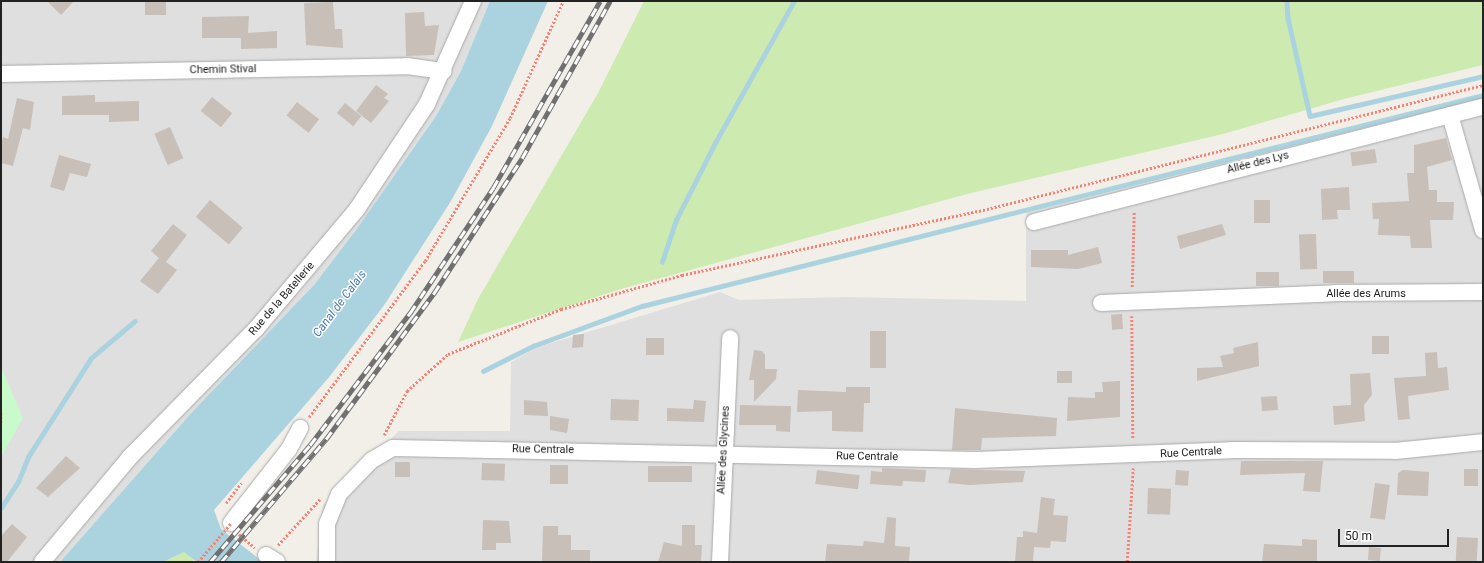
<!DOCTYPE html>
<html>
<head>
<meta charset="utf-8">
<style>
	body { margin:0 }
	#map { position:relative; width:1484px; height:563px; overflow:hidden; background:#f2efe9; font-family:Roboto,sans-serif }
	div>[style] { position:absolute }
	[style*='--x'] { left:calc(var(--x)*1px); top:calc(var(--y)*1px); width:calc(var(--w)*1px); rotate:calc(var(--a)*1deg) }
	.residential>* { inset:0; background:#e0dfdf }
	.grass>* { inset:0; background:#cdebb0 }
	.park>* { inset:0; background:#c8facc }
	.water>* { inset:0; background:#aad3df }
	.stream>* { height:4.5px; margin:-2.25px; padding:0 2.25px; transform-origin:2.25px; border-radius:2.25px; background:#aad3df }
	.building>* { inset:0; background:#c7bfb8; transform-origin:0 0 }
	.path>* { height:2.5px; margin-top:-1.25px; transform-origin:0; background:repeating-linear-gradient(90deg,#fa8072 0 2px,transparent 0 4px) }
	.roads { filter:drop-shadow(0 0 1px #a9a9a9) drop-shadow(0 0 1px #a9a9a9) }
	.minor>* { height:16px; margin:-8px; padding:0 8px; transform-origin:8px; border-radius:8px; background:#fff }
	.rail>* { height:4.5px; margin-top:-2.25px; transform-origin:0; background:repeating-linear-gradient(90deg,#fff 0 9px,#707070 0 18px); box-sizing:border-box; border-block:1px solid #707070 }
	.path-bridge>* { height:2.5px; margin-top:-1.25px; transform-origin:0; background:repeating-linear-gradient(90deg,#fa8072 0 2px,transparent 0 4px) }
	span { translate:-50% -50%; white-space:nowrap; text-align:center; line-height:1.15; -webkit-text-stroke:3px #fff; paint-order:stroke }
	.street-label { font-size:11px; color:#222 }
	.water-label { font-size:12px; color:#4a7aab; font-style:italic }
	.frame { position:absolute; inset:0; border:2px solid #222; pointer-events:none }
	.scale { position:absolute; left:1338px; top:529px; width:111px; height:18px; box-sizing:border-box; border:2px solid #222; border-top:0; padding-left:5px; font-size:12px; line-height:14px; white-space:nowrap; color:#222; -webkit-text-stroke:3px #fff; paint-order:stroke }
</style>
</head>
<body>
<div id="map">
	<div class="residential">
		<div style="clip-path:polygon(1px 1px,490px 1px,461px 71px,436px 116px,356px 230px,314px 285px,193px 411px,60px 562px,1px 562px)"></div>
		<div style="clip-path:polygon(1483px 99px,1483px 562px,316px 562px,323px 505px,399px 431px,510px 431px,511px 362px,538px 347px,720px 292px,739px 300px,845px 297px,1026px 301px,1026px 213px)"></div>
	</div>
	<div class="grass">
		<div style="clip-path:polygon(644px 1px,1483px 1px,1483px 65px,1344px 99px,1223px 134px,967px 194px,621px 289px,458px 342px,478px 299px,598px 93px)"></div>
		<div style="clip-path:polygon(184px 552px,191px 554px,194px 562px,163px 562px)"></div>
	</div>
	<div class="park">
		<div style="clip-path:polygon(1px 367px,23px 418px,1px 457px)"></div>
	</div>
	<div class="water">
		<div style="clip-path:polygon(490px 1px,548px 1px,492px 126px,451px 201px,385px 304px,330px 376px,214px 510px,221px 529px,263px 562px,197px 562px,184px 552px,163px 562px,60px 562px,193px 411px,314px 285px,356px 230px,436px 116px,461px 71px)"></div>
	</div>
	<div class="stream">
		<div style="--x:1287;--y:1;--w:17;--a:87"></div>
		<div style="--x:1288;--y:18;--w:100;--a:77.3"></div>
		<div style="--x:1310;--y:116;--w:178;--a:-13"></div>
		<div style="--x:662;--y:262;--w:44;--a:-71.6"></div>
		<div style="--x:676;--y:220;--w:86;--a:-63.1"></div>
		<div style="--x:715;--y:143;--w:162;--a:-60.9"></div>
		<div style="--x:483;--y:371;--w:56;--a:-26.6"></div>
		<div style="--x:533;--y:346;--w:116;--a:-20.2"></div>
		<div style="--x:642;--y:306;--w:867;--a:-14.08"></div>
		<div style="--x:1;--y:508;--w:31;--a:-57"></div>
		<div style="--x:18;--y:482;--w:27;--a:-68"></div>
		<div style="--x:28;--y:457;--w:117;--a:-57.5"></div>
		<div style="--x:91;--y:358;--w:57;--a:-40.1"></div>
	</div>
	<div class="building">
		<div style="clip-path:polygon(47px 1px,74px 1px,61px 15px)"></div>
		<div style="left:145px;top:1px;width:21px;height:14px"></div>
		<div style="clip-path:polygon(333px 2px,335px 29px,342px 29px,343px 48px,306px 45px,304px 3px)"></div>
		<div style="clip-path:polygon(424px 12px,425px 26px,439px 25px,434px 55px,406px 56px,405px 13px)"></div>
		<div style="clip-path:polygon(249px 16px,248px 33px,277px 31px,277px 48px,241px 49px,241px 38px,202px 38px,202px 17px)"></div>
		<div style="clip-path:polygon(376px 85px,388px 94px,384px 98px,389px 101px,371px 123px,356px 111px)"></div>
		<div style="clip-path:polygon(95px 95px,95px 102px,139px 101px,139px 121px,109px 122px,109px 115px,62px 115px,62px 96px)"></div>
		<div style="left:212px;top:97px;width:26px;height:18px;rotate:39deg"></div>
		<div style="clip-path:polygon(17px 98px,34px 102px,30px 130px,23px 128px,13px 166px,1px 163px,1px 146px,3px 137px,8px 139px)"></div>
		<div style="left:297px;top:102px;width:28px;height:17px;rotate:38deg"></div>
		<div style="left:345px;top:103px;width:21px;height:13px;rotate:39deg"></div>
		<div style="left:170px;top:127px;width:34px;height:17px;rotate:67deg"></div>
		<div style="clip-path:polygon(1446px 138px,1452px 160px,1427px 167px,1429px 190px,1437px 190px,1437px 202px,1454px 202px,1453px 220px,1430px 220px,1432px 248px,1411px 248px,1410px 236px,1378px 235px,1379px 219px,1373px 219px,1372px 203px,1409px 201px,1407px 173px,1414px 173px,1414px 145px)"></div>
		<div style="left:1375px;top:149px;width:14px;height:25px;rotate:82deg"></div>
		<div style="clip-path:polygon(59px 155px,91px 164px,87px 177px,70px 173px,64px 191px,50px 187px)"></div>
		<div style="clip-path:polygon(1349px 187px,1350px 210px,1337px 210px,1338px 219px,1322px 220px,1321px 189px)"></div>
		<div style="left:210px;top:200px;width:43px;height:22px;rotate:40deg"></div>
		<div style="left:1270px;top:200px;width:23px;height:16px;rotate:90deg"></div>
		<div style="clip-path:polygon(173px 224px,187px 235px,166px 262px,177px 270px,158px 294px,140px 281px,159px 258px,151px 251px)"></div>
		<div style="clip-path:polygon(1222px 224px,1226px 235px,1180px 249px,1177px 236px)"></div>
		<div style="left:1316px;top:234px;width:35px;height:17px;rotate:88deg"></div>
		<div style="clip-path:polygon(1098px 247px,1102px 263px,1078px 269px,1031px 267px,1031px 250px,1068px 250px,1068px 255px)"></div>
		<div style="left:1323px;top:271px;width:31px;height:12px"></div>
		<div style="left:1256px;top:272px;width:23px;height:14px"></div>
		<div style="left:1122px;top:314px;width:15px;height:11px;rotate:86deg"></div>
		<div style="left:870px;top:331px;width:16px;height:37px"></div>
		<div style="clip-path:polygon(584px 334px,583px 347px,572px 348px,573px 335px)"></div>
		<div style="left:1372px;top:336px;width:17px;height:18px"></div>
		<div style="left:646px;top:338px;width:18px;height:17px"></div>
		<div style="clip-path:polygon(1258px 342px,1259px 366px,1197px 381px,1197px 368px,1223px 367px,1220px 356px,1234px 353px,1233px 348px)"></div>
		<div style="clip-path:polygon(754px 350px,762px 351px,765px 355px,765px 369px,777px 369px,776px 379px,754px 402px,754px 380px,749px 380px)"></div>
		<div style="clip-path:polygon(1437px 352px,1438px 368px,1447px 367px,1449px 390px,1408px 396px,1410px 419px,1398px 420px,1394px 378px,1426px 376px,1425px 353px)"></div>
		<div style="left:1057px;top:371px;width:15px;height:12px"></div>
		<div style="clip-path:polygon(1370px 373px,1372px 395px,1364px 405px,1365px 421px,1334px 425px,1333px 406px,1351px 405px,1350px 374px)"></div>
		<div style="clip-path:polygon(1120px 381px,1120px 417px,1067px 421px,1068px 397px,1095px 398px,1095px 392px,1103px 392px,1102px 382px)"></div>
		<div style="clip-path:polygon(846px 387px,870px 387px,870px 403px,864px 403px,863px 432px,832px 431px,832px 411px,797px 412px,798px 390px,846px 392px)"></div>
		<div style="left:1277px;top:396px;width:14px;height:16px;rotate:86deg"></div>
		<div style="left:611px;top:399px;width:28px;height:21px;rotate:2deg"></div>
		<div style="clip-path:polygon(524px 400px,547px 402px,548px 416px,524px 415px)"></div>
		<div style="clip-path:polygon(694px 400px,706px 401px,704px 422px,667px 421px,667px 408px,693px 409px)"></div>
		<div style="clip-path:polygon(740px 405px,791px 406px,790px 432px,776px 431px,776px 425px,739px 425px)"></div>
		<div style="clip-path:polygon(955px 408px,1057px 418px,1056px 436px,982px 438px,981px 450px,952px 450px)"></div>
		<div style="clip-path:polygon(550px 416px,569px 419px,567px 433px,550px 430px)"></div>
		<div style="clip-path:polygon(66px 456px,80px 468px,48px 497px,36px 488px)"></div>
		<div style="clip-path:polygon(1241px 461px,1323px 461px,1320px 492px,1303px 491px,1305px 473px,1240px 475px)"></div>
		<div style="left:395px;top:462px;width:15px;height:15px"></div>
		<div style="left:482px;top:463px;width:23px;height:17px;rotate:2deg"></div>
		<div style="left:550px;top:465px;width:18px;height:19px"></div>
		<div style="left:692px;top:466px;width:16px;height:44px;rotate:90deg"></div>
		<div style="clip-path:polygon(882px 468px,926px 470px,925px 482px,903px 481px,902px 486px,870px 484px,871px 471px,882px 472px)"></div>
		<div style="clip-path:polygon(951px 469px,981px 470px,1025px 471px,1023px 482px,970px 485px,948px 483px)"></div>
		<div style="left:1464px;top:469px;width:14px;height:17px"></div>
		<div style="left:817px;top:470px;width:43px;height:14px;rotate:7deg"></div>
		<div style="left:1176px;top:470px;width:13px;height:15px;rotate:4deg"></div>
		<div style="clip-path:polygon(1403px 470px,1429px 472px,1428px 496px,1397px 495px,1398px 473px)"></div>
		<div style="left:1375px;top:483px;width:15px;height:35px;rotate:8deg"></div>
		<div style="left:1148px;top:488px;width:23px;height:26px;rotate:2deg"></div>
		<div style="clip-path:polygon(1041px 497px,1055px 499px,1053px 515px,1068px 516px,1066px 542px,1051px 541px,1050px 548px,1034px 547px,1033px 562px,1015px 562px,1017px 537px,1023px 537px,1023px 531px,1037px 533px)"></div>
		<div style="clip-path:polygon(887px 517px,896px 518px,895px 546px,910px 547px,909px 562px,825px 562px,827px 544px,863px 546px,864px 541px,884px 543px)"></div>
		<div style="clip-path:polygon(483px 520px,509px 521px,511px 543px,496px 543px,496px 550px,482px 550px)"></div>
		<div style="clip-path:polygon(12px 524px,27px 537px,7px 562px,1px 562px,1px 536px)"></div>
		<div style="clip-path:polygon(682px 525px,695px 525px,695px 545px,702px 545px,701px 561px,658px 562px,664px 542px,682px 546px)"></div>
		<div style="clip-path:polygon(543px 526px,558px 526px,558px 535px,571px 535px,571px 550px,590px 550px,590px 562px,542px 561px)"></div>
		<div style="left:1457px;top:537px;width:21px;height:25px;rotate:3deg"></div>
		<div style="clip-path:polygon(1302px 539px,1317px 540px,1317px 562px,1262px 562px,1264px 544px,1302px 546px)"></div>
		<div style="left:1369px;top:547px;width:12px;height:13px;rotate:5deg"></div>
	</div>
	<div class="path">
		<div style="--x:1132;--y:287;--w:75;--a:-88.5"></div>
		<div style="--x:1132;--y:316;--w:123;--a:89.5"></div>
		<div style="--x:1;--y:413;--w:12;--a:90"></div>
		<div style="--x:309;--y:417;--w:194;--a:-53.4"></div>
		<div style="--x:425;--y:261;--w:166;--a:-59.3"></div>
		<div style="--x:510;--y:118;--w:128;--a:-65.6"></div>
		<div style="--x:384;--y:435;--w:50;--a:-62.4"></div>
		<div style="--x:407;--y:391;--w:55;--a:-42.1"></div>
		<div style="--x:448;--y:354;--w:122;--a:-21.7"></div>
		<div style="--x:561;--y:309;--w:126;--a:-15.7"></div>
		<div style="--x:682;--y:275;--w:304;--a:-12.2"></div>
		<div style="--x:979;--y:211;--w:520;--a:-14.04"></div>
		<div style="--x:226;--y:503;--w:25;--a:-53"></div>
		<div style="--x:239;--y:534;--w:21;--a:41"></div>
		<div style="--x:278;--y:545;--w:62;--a:-47.6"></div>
		<div style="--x:175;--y:562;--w:17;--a:0"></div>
		<div style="--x:1127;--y:562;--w:94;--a:-86.3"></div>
	</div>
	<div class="roads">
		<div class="minor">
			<div style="--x:1;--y:74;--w:406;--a:-1.1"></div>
			<div style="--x:407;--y:66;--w:37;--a:8"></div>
			<div style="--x:1450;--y:115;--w:120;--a:74"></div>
			<div style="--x:1034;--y:222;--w:463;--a:-14.4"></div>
			<div style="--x:1101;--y:303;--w:234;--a:-2.4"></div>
			<div style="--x:1335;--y:293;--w:148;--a:-0.4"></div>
			<div style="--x:231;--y:523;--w:94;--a:-51.9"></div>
			<div style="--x:289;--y:449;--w:24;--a:-62"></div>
			<div style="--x:266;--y:555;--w:13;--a:32"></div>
			<div style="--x:42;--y:562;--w:137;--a:-50"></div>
			<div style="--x:130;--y:457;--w:180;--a:-45.5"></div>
			<div style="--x:256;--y:329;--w:157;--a:-49.9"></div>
			<div style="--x:357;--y:209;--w:126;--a:-56.3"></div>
			<div style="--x:427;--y:104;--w:113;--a:-65.9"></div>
			<div style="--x:327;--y:562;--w:38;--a:-90"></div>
			<div style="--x:327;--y:524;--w:32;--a:-68"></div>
			<div style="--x:339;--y:494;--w:47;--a:-45.9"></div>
			<div style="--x:372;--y:460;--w:24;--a:-30"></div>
			<div style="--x:393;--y:448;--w:583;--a:1.18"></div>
			<div style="--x:976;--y:460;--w:255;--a:-2.2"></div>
			<div style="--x:1231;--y:450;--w:164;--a:0.3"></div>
			<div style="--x:1395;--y:451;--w:88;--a:-5.8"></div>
			<div style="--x:720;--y:562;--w:224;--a:-87.4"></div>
		</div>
	</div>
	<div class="rail">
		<div style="--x:210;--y:562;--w:154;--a:-49.5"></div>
		<div style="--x:310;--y:445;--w:166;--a:-52.9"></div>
		<div style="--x:410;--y:313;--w:150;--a:-56.4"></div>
		<div style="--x:493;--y:188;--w:215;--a:-60.2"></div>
		<div style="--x:221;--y:562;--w:162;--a:-49.5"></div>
		<div style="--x:326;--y:439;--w:182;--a:-53.5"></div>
		<div style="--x:434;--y:293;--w:161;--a:-56.9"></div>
		<div style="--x:522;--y:158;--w:180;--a:-60.7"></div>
	</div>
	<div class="path-bridge">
		<div style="--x:198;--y:562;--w:51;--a:-49.8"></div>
	</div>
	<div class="street-label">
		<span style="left:223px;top:70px;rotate:-1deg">Chemin Stival</span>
		<span style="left:1258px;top:163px;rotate:-14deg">Allée des Lys</span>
		<span style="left:1366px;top:294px">Allée des Arums</span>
		<span style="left:282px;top:299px;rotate:-49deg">Rue de la Batellerie</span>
		<span style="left:543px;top:450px;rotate:1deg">Rue Centrale</span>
		<span style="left:724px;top:450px;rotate:-87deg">Allée des Glycines</span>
		<span style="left:1191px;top:453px;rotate:-3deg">Rue Centrale</span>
		<span style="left:867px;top:457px;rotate:1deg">Rue Centrale</span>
	</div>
	<div class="water-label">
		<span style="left:340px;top:304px;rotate:-53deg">Canal de Calais</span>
	</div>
	<div class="frame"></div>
	<div class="scale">50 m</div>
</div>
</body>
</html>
